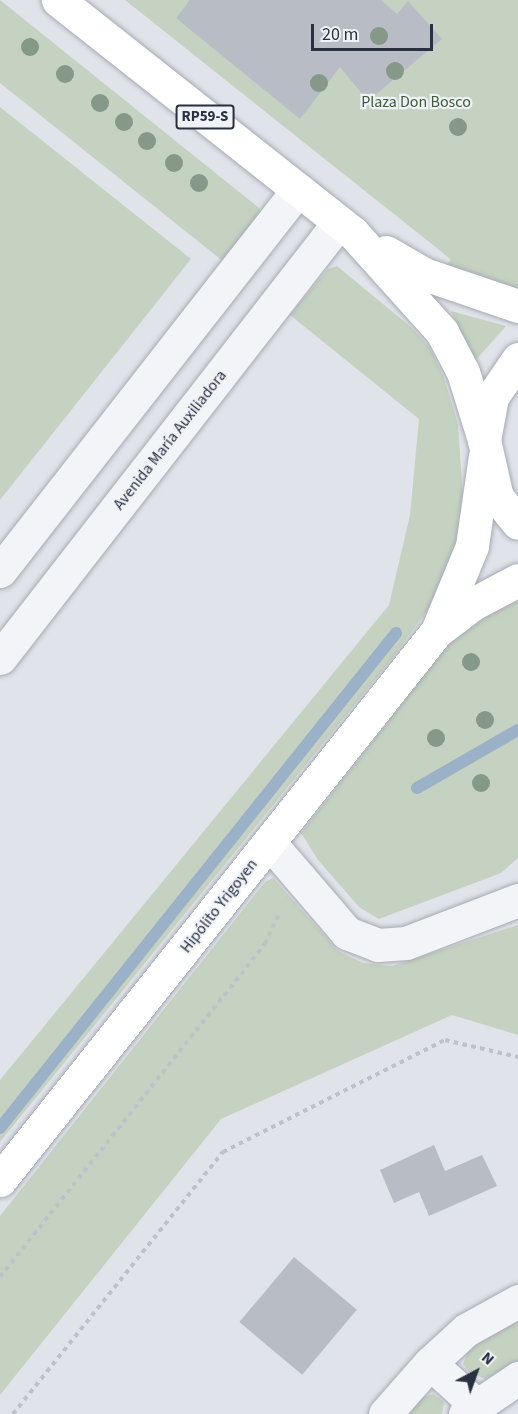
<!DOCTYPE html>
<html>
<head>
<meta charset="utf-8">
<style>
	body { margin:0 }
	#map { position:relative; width:518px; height:1414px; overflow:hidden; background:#e0e3e9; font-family:"Source Sans 3",sans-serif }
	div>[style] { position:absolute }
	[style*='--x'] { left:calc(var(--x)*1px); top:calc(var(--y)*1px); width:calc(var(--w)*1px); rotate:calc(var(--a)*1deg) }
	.green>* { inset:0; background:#c5d2c1 }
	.stream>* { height:12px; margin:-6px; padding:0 6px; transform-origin:6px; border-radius:6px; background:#9bb1c8 }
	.building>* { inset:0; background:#b7bcc5; transform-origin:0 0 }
	.path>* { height:4px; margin-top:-2px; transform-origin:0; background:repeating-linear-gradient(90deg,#bec1c7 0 4.5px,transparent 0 9px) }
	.roads { filter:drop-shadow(0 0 2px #a5aab3) drop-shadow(0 0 2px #a5aab3) }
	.minor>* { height:33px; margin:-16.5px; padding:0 16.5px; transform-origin:16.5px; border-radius:16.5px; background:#f3f4f7 }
	.secondary>* { height:33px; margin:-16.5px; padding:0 16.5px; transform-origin:16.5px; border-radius:16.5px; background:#fff }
	.primary>* { height:33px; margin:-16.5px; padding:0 16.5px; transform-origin:16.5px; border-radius:16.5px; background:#fff }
	.trees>* { width:18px; height:18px; margin:-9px; border-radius:50%; background:#869887 }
	span { translate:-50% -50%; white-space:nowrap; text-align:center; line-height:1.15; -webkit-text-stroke:4.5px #eff2f6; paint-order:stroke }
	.shield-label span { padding:2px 4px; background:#eff2f6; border:2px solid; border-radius:4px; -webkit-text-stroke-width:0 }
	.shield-label { font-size:15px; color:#293140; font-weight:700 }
	.park-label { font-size:16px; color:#3d5b36 }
	.street-label { font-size:16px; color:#293140 }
	.north { position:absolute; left:446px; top:1342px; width:60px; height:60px; -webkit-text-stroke:4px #eff2f6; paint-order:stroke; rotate:41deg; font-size:16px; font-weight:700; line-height:24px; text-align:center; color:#293140 }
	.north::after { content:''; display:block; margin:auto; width:21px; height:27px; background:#293140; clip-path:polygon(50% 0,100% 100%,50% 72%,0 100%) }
	.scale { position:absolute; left:311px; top:24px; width:122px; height:27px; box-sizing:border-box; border:3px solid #293140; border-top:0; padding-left:8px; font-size:18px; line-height:21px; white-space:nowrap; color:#293140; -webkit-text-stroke:4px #eff2f6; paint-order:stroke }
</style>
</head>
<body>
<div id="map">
	<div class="green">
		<div style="clip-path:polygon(0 0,259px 208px,264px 219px,229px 266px,0 83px)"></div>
		<div style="clip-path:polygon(125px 0,518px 0,518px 295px,439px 272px,451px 260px,443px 253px)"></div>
		<div style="clip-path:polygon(0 107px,191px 259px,0 500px)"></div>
		<div style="clip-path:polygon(337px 266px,412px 328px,430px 348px,444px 378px,458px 424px,463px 500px,452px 561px,428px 609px,393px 657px,0 1142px,0 1080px,389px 605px,410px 515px,419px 419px,290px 315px,328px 269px)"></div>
		<div style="clip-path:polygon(451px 311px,506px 326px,475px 361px)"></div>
		<div style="clip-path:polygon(518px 601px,518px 858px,501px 873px,379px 919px,359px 907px,318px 860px,301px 833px,454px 637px,491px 611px)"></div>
		<div style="clip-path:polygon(273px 878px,338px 951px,363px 963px,392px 966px,518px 925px,518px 1035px,452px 1015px,221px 1119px,0 1395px,0 1216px,265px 882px)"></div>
		<div style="clip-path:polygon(518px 1320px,518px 1361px,486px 1379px,470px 1373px,463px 1364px,469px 1349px)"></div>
		<div style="clip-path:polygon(433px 1394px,444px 1402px,442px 1414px,406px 1414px,419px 1398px)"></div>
	</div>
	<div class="stream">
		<div style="--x:417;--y:788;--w:116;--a:-29.9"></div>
		<div style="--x:0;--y:1128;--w:634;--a:-51.34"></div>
	</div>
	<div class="building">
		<div style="clip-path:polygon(190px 0,381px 0,397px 14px,408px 1px,442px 39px,368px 101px,340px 67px,300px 119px,176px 18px)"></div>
		<div style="clip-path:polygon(434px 1145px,445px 1171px,482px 1155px,497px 1186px,429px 1216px,419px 1192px,394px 1203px,380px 1170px)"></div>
		<div style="left:294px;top:1257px;width:82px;height:85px;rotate:40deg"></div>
	</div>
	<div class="path">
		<div style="--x:0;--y:1277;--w:426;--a:-51.5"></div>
		<div style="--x:265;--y:944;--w:35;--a:-65"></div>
		<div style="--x:13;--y:1414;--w:336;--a:-51.3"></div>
		<div style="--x:223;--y:1152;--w:249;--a:-26.8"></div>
		<div style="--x:445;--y:1040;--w:75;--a:13.1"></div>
	</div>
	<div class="roads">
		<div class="minor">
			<div style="--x:0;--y:571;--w:484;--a:-52"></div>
			<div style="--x:0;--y:658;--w:552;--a:-52.13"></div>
			<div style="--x:269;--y:842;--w:120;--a:49.4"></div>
			<div style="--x:347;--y:933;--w:33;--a:21"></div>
			<div style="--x:378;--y:945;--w:28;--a:-4"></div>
			<div style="--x:406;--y:943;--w:120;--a:-21"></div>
			<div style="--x:430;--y:1363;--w:61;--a:42.3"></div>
			<div style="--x:385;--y:1414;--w:68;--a:-48.6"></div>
			<div style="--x:430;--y:1363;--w:49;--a:-42.5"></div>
			<div style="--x:466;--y:1330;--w:60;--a:-29.1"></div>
			<div style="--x:465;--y:1414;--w:64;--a:-34.2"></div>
		</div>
		<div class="secondary">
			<div style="--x:441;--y:628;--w:38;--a:-37"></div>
			<div style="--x:471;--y:605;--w:53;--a:-28"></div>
			<div style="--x:0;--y:1180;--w:702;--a:-51.48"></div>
			<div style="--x:437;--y:631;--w:92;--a:-67.6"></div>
			<div style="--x:472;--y:546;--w:91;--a:-81.8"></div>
		</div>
		<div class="primary">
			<div style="--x:58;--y:0;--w:376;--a:38.3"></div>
			<div style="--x:353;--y:233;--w:133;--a:48"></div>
			<div style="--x:442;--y:332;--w:45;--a:62.3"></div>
			<div style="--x:463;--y:372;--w:71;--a:72.8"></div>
			<div style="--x:386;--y:252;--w:44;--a:30.1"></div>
			<div style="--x:424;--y:274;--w:99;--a:18.8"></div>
			<div style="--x:518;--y:359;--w:46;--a:124.4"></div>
			<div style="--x:492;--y:397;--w:44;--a:100.5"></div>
			<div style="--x:484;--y:440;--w:58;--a:77.2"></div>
			<div style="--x:497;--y:497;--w:33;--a:51"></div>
		</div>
	</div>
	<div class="trees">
		<div style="left:379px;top:36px"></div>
		<div style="left:30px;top:47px"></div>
		<div style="left:395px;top:71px"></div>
		<div style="left:65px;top:74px"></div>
		<div style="left:319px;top:83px"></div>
		<div style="left:100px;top:103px"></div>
		<div style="left:124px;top:122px"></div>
		<div style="left:458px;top:127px"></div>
		<div style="left:147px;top:141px"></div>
		<div style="left:174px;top:163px"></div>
		<div style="left:199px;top:183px"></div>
		<div style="left:471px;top:662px"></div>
		<div style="left:485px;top:720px"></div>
		<div style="left:436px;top:738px"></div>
		<div style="left:481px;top:783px"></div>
	</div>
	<div class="shield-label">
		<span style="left:205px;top:117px">RP59-S</span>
	</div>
	<div class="park-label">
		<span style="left:416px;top:102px">Plaza Don Bosco</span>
	</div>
	<div class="street-label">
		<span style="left:170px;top:440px;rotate:-52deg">Avenida María Auxiliadora</span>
		<span style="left:219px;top:906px;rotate:-52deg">Hipólito Yrigoyen</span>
	</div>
	<div class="north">N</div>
	<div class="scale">20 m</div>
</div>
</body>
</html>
